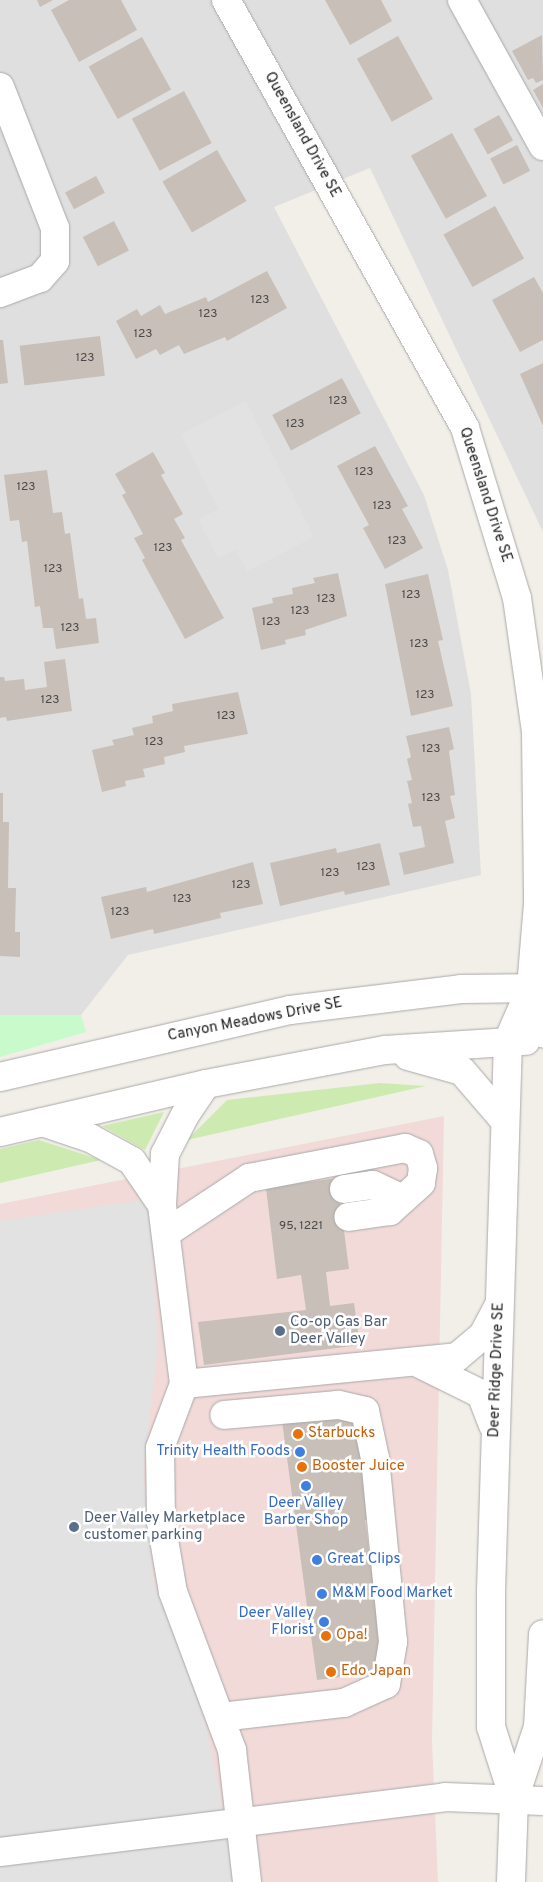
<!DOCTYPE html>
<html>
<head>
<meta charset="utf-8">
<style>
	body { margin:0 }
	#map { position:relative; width:543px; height:1882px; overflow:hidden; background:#f2efe9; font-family:Overpass,sans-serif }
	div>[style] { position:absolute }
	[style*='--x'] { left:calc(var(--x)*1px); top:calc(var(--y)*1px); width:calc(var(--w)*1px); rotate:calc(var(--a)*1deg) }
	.residential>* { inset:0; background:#e0dfdf }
	.commercial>* { inset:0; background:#f2dad9 }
	.grass>* { inset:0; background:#cdebb0 }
	.park>* { inset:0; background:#c8facc }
	.parking>* { inset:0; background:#e2e2e2 }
	.building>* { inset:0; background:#c7bfb8; transform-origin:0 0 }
	.roads { filter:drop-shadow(0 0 1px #a9a9a9) drop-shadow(0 0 1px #a9a9a9) }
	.minor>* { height:28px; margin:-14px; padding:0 14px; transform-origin:14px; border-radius:14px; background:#fff }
	.dots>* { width:14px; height:14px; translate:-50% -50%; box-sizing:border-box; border:2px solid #fff; border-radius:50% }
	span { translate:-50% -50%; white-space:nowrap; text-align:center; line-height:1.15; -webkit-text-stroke:5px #fff; paint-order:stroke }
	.number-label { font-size:12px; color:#4b4948 }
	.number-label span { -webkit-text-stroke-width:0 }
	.street-label { font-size:15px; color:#222 }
	.service-label { font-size:15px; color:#4e5e75 }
	.left { translate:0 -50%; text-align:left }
	.food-label { font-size:15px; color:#c56008 }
	.shop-label { font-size:15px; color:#366cbe }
	.right { translate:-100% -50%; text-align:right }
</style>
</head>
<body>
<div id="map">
	<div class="residential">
		<div style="clip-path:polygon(0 0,543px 0,543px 532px,370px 168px,274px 207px,424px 495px,448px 570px,471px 694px,481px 875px,128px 955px,81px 1015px,0 1015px)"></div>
	</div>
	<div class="commercial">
		<div style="clip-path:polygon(444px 1116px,432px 1742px,438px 1882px,0 1882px,0 1204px)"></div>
	</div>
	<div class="grass">
		<div style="clip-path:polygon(380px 1083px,426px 1086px,187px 1140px,227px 1100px)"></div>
		<div style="clip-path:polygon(164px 1112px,145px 1150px,102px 1126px)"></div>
		<div style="clip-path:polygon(39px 1140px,101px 1160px,0 1183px,0 1149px)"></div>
	</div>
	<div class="park">
		<div style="clip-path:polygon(0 1015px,81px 1015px,86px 1032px,0 1057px)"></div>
	</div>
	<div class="parking">
		<div style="clip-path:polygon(246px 401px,314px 537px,247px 571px,236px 550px,218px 558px,198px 519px,218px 509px,181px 434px)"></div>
		<div style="clip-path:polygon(149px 1199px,158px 1344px,143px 1472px,153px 1581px,199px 1693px,238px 1882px,0 1882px,0 1221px)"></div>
	</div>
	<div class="building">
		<div style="clip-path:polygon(37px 0,53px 0,40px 7px)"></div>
		<div style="clip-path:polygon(69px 0,121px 0,137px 30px,79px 62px,51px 10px)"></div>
		<div style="clip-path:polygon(325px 0,381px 0,392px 21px,350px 45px)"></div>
		<div style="clip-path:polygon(542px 35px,543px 80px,536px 83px,533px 78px,528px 80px,512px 51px)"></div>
		<div style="left:398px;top:36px;width:72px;height:47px;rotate:61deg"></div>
		<div style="left:142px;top:37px;width:60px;height:61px;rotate:61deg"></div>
		<div style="clip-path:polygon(543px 84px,543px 108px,533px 90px)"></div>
		<div style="left:184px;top:91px;width:59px;height:59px;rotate:62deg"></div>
		<div style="left:499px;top:115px;width:29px;height:29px;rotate:61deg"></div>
		<div style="left:452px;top:133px;width:72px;height:47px;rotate:61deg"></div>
		<div style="left:517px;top:145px;width:29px;height:30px;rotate:63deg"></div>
		<div style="left:217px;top:150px;width:59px;height:63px;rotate:60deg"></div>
		<div style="left:96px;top:176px;width:19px;height:35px;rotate:62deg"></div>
		<div style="left:495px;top:206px;width:60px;height:59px;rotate:61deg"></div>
		<div style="left:114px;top:221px;width:33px;height:35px;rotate:63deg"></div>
		<div style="clip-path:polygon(267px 271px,287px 308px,227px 341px,225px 337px,184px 354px,179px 345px,160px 355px,156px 349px,136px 359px,116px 321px,137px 309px,141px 316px,160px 305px,165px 314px,206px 297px,208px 302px)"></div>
		<div style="clip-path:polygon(534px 277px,543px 293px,543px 340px,520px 352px,492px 300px)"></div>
		<div style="left:100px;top:336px;width:40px;height:81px;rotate:83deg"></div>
		<div style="clip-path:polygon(0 340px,3px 340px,8px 383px,0 384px)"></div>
		<div style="clip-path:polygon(543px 363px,543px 426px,520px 374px)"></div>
		<div style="left:342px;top:378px;width:40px;height:79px;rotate:62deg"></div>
		<div style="clip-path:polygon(375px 446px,408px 506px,402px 509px,423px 548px,385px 569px,363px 528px,369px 525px,337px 466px)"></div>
		<div style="clip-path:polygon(153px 452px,165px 473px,161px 475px,183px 514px,174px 519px,185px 538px,181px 540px,224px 618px,185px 639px,142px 560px,145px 558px,134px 538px,143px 534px,122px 495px,126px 493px,115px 474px)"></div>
		<div style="clip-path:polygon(47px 470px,53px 513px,62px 512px,65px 534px,70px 533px,79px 599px,83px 598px,86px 619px,96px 618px,99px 643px,56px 649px,53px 628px,43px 628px,40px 606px,35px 607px,27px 541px,22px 542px,19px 520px,10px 521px,4px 475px)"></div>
		<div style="clip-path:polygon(338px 573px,347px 616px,305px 630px,306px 635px,285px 640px,286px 644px,261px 650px,252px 608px,273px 603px,272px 598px,293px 594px,292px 588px,315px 583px,313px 578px)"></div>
		<div style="clip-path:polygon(428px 574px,443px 640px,438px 641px,453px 706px,411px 716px,385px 584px)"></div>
		<div style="clip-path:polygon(65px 659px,72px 711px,7px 721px,6px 717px,0 718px,0 677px,4px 677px,5px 681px,24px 679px,25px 690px,47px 687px,44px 662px)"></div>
		<div style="clip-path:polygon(238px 692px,248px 734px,184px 746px,185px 752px,164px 757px,165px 764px,143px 769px,145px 777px,125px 781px,126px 786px,102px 792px,92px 750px,114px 745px,112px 740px,134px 735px,132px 728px,153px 723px,152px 716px,173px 711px,172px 704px)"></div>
		<div style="clip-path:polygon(449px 727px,454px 749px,449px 751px,455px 795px,450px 796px,455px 818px,445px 821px,454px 863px,404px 875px,399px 853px,425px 847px,421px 826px,413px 827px,408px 804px,412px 803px,407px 781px,412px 780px,407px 759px,411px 757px,406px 736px)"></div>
		<div style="clip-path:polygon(0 793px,3px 793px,3px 822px,9px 822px,8px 888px,16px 888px,15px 932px,20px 932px,20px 957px,0 956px)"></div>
		<div style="clip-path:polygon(380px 843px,390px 885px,345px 895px,344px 891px,280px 906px,270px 863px,336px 848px,337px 853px)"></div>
		<div style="clip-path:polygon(253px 862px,263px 904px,220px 913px,221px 918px,154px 934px,153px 929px,111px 939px,101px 897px,146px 887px,147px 892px)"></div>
		<div style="clip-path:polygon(337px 1178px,349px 1269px,326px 1272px,330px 1306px,354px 1303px,360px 1345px,204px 1365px,198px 1322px,306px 1310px,301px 1275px,277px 1279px,266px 1188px)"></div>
		<div style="clip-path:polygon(349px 1413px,366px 1425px,378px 1519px,365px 1520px,383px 1658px,372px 1673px,317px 1680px,282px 1421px)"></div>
	</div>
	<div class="roads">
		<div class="minor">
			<div style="--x:226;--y:0;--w:490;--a:60.8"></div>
			<div style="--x:465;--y:428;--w:178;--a:73"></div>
			<div style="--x:517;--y:598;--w:134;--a:81.9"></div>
			<div style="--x:536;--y:731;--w:173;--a:89.3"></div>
			<div style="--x:538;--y:904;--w:84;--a:94.8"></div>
			<div style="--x:531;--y:988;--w:47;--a:75.1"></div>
			<div style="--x:462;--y:0;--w:167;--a:61"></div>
			<div style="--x:0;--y:87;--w:151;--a:68.7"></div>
			<div style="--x:55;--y:228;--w:33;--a:90"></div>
			<div style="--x:55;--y:261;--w:23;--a:131"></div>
			<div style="--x:40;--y:278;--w:43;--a:159.4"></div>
			<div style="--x:408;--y:1056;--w:56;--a:15.5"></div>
			<div style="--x:462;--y:1071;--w:66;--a:49.3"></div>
			<div style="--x:0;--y:1077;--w:298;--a:-13"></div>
			<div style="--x:290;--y:1010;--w:172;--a:-7"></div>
			<div style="--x:461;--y:989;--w:82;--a:-0.7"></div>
			<div style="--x:206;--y:1084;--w:37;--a:124"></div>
			<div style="--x:185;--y:1115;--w:44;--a:117.1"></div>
			<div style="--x:165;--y:1154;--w:51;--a:93.4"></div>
			<div style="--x:162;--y:1205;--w:180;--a:83"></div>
			<div style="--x:184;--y:1384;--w:68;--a:110.6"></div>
			<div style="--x:160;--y:1448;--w:74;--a:89.2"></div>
			<div style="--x:161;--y:1522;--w:71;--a:80.3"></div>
			<div style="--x:173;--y:1592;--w:169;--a:69.5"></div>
			<div style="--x:232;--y:1750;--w:133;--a:83.5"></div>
			<div style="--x:42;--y:1122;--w:51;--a:18.4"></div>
			<div style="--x:90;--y:1138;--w:48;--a:28.7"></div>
			<div style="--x:132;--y:1161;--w:53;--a:55.7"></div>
			<div style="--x:0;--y:1132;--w:212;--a:-13.1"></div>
			<div style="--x:206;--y:1084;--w:182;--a:-10.8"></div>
			<div style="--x:385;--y:1050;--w:141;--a:-3.7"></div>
			<div style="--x:344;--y:1189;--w:29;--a:-8"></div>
			<div style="--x:373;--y:1185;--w:31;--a:25"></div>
			<div style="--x:166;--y:1233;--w:100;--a:-33.5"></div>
			<div style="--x:249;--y:1178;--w:159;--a:-10.9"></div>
			<div style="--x:405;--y:1148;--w:15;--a:23"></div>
			<div style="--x:419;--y:1154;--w:15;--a:74"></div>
			<div style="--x:423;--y:1168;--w:15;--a:98"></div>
			<div style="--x:421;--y:1183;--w:42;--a:137.9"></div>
			<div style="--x:390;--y:1211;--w:42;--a:171.9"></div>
			<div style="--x:418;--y:1363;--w:70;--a:26.2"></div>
			<div style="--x:481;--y:1394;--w:33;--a:69"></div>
			<div style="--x:184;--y:1384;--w:274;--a:-5.6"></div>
			<div style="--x:457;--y:1357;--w:34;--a:-40"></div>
			<div style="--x:483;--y:1335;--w:32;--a:-62"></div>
			<div style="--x:221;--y:1717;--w:124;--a:-6.5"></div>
			<div style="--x:344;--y:1703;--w:46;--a:-24.3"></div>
			<div style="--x:386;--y:1684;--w:43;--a:-80.5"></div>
			<div style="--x:393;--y:1642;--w:185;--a:-95.6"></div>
			<div style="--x:375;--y:1458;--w:48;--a:-102"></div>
			<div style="--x:365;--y:1411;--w:28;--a:-167"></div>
			<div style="--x:338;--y:1405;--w:114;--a:175"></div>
			<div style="--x:514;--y:1799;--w:76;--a:-107.7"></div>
			<div style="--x:491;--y:1727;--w:136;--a:-90"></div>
			<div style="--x:491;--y:1591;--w:550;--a:-88.23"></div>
			<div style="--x:508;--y:1041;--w:58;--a:-66.5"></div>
			<div style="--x:0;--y:1852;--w:448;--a:-7"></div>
			<div style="--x:445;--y:1797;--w:98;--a:2.3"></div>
			<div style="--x:511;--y:1882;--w:83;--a:-87.9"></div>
			<div style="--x:514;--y:1799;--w:76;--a:-71.6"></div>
			<div style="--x:538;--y:1727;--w:93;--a:-86.9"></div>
		</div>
	</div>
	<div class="dots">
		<div style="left:280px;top:1331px;background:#5c6f8a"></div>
		<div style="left:298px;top:1434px;background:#e8710a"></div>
		<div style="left:300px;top:1452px;background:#3f7fe0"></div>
		<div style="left:302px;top:1467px;background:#e8710a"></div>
		<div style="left:306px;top:1486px;background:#3f7fe0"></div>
		<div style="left:74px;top:1527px;background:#5c6f8a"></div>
		<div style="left:317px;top:1560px;background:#3f7fe0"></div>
		<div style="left:322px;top:1594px;background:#3f7fe0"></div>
		<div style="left:324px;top:1622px;background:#3f7fe0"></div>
		<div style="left:326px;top:1636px;background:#e8710a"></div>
		<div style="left:331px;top:1672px;background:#e8710a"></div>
	</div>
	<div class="number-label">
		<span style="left:260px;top:301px">123</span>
		<span style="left:208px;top:315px">123</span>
		<span style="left:143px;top:335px">123</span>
		<span style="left:85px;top:359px">123</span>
		<span style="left:338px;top:402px">123</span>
		<span style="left:295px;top:425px">123</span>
		<span style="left:364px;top:473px">123</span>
		<span style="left:26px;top:488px">123</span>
		<span style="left:382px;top:507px">123</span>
		<span style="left:397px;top:542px">123</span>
		<span style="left:163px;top:549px">123</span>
		<span style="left:53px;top:570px">123</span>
		<span style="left:411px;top:596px">123</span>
		<span style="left:326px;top:600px">123</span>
		<span style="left:300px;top:612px">123</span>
		<span style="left:271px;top:623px">123</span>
		<span style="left:70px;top:629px">123</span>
		<span style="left:419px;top:645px">123</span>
		<span style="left:425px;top:696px">123</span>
		<span style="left:50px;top:701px">123</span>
		<span style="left:226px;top:717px">123</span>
		<span style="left:154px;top:743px">123</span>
		<span style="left:431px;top:750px">123</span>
		<span style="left:431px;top:799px">123</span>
		<span style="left:366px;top:868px">123</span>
		<span style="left:330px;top:874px">123</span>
		<span style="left:241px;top:886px">123</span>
		<span style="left:182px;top:900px">123</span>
		<span style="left:120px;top:913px">123</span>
		<span style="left:301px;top:1227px">95, 1221</span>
	</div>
	<div class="street-label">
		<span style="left:302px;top:135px;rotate:61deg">Queensland Drive SE</span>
		<span style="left:485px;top:495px;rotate:72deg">Queensland Drive SE</span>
		<span style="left:255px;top:1020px;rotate:-11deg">Canyon Meadows Drive SE</span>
		<span style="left:497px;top:1370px;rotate:-88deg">Deer Ridge Drive SE</span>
	</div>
	<div class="service-label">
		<span class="left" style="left:290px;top:1331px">Co-op Gas Bar<br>Deer Valley</span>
		<span class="left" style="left:84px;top:1527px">Deer Valley Marketplace<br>customer parking</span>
	</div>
	<div class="food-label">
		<span class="left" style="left:308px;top:1434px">Starbucks</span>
		<span class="left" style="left:312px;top:1467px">Booster Juice</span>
		<span class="left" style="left:336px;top:1636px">Opa!</span>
		<span class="left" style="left:341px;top:1672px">Edo Japan</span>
	</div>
	<div class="shop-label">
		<span class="right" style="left:290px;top:1452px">Trinity Health Foods</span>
		<span style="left:306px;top:1512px">Deer Valley<br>Barber Shop</span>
		<span class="left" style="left:327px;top:1560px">Great Clips</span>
		<span class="left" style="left:332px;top:1594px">M&amp;M Food Market</span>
		<span class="right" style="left:314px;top:1622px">Deer Valley<br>Florist</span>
	</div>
</div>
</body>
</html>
